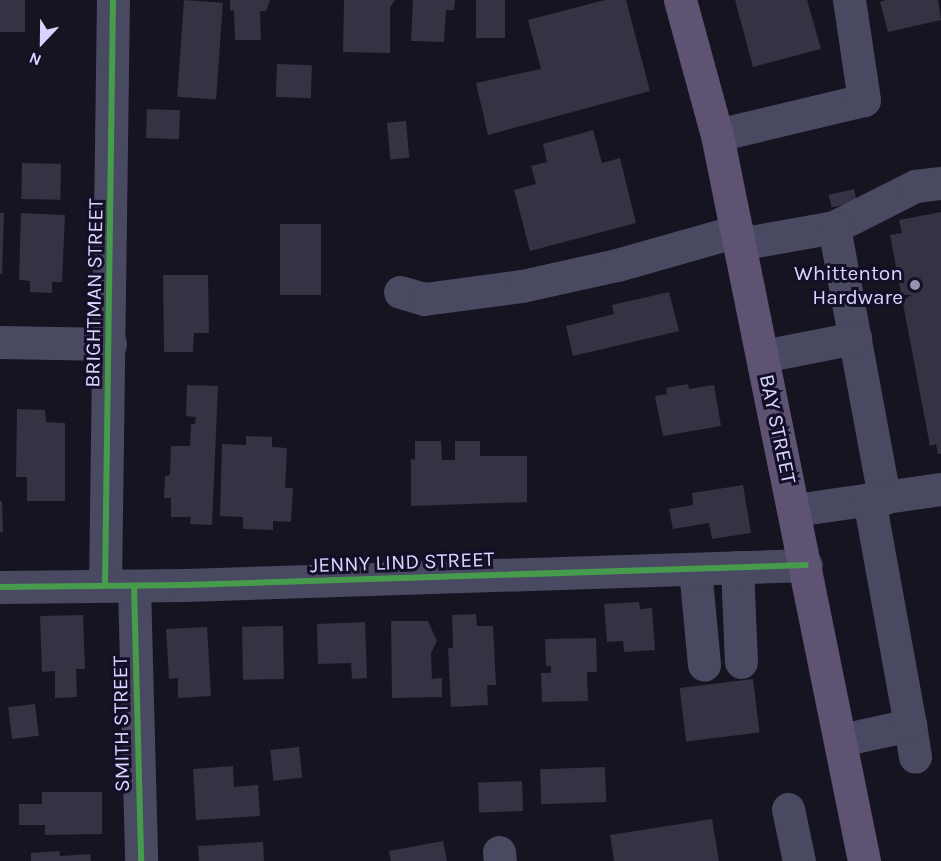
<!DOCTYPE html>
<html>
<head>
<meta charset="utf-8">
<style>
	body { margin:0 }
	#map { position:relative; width:941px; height:861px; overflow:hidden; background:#161421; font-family:Karla,sans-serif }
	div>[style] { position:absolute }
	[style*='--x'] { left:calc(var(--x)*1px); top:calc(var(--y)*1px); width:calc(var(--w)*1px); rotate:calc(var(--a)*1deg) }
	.building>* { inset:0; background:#343243; transform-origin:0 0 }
	.minor>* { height:33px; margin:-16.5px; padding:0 16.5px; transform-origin:16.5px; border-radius:16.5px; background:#4a4962 }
	.major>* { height:33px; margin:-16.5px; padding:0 16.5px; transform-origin:16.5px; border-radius:16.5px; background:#5e5373 }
	.cycleway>* { height:6px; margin:-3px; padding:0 3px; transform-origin:3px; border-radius:3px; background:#469c4c }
	.dots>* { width:16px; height:16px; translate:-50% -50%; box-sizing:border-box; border:3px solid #130f26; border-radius:50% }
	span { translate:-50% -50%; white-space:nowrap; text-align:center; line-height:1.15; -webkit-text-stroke:6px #130f26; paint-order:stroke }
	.poi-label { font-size:21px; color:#d9d4ff }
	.right { translate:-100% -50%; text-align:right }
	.street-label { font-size:21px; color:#d9d4ff }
	.north { position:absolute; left:12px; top:12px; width:60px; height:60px; -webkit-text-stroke:4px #130f26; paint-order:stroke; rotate:202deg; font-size:16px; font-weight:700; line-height:24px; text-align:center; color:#d9d4ff }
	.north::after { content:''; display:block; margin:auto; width:21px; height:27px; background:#d9d4ff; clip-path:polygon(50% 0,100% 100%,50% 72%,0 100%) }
</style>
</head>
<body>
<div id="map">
	<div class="building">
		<div style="left:0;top:0;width:25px;height:32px"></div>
		<div style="left:184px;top:0;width:39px;height:97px;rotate:4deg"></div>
		<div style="clip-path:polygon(230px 0,270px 0,266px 11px,260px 11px,261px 40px,235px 40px,234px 10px,230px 11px)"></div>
		<div style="clip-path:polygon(344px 0,395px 0,390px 7px,390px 53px,343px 52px)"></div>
		<div style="clip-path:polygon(413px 0,455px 0,454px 10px,446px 10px,444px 42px,411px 41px)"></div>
		<div style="left:476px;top:0;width:29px;height:38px"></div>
		<div style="clip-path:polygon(605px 0,626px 0,650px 91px,488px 135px,476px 83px,541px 69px,528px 20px)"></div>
		<div style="clip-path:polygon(735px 0,807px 0,821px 49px,753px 67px)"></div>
		<div style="clip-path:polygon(886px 0,938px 0,941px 20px,888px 32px,880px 2px)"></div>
		<div style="left:277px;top:64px;width:35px;height:33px;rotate:2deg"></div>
		<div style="left:147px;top:109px;width:33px;height:29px;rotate:2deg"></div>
		<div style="left:406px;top:121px;width:37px;height:19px;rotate:85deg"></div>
		<div style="clip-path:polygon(593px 130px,602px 163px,620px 158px,636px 223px,530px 251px,514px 190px,536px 184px,531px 166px,547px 162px,543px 144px)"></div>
		<div style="left:22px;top:163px;width:39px;height:36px;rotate:1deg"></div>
		<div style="left:854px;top:189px;width:13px;height:26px;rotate:77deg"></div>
		<div style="clip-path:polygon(941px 212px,941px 454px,938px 454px,936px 444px,930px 446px,890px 235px,902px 233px,899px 220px)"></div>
		<div style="clip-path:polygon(0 213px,4px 213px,2px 274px,0 274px)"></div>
		<div style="clip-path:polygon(21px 213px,65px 215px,62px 282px,52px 282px,52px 293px,30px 292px,30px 281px,19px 280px)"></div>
		<div style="left:280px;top:224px;width:41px;height:71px"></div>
		<div style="clip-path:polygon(163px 275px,208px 275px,209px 333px,194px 333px,193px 352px,164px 352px)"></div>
		<div style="clip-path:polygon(669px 292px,679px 331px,573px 356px,566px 326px,614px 314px,612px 305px)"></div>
		<div style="clip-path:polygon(688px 384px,689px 389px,714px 385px,721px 426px,663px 436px,655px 396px,667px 394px,666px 388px)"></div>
		<div style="clip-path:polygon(187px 385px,218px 386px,212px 525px,190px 524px,191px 517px,171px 517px,171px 498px,164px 498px,165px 476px,170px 475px,171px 446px,190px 446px,191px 424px,195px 424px,196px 417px,186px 416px)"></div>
		<div style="clip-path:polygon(17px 409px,45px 410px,46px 422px,65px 423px,65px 501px,27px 501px,27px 477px,16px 477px)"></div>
		<div style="clip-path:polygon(246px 436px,272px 437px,272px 447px,287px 448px,285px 488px,293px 488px,291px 522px,273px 521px,273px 530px,243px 529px,243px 517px,220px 516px,222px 444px,246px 445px)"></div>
		<div style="clip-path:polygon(415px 441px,441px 441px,442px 460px,455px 460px,455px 441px,480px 441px,480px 456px,527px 456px,527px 502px,411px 506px,411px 459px,415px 460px)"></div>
		<div style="clip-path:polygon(743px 485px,751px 533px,712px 539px,709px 523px,673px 529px,669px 509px,693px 505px,692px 493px)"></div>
		<div style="clip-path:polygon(0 501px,2px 501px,3px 532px,0 532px)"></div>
		<div style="clip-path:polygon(639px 602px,640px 609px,652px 608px,655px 650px,624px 652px,623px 641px,607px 642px,604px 604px)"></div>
		<div style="clip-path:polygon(476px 614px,477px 626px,493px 626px,496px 685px,487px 685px,488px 705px,451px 707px,448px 648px,453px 648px,452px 615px)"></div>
		<div style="clip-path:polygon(83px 615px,85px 669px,76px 669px,77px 697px,55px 698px,55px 671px,42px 672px,40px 616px)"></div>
		<div style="clip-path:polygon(391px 621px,428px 621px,437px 641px,431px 653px,432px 679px,442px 678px,442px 697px,392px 698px)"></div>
		<div style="clip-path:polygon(365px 622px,367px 678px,352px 679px,351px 663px,318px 664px,317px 624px)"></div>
		<div style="left:283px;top:626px;width:53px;height:41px;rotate:89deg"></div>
		<div style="clip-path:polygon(207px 627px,211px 696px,178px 698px,178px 678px,169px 679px,166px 629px)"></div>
		<div style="clip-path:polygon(596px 638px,597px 672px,587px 672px,588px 701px,542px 702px,541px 673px,551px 673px,551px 666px,546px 666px,545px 639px)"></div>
		<div style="left:753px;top:679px;width:54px;height:74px;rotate:83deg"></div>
		<div style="left:35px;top:704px;width:32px;height:27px;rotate:83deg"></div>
		<div style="left:299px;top:747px;width:31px;height:29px;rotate:84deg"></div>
		<div style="clip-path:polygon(233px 766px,234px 787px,258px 785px,260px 816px,196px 820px,193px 769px)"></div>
		<div style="left:605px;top:767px;width:35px;height:65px;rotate:88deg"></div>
		<div style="left:522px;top:781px;width:30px;height:44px;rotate:88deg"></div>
		<div style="clip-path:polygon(42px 792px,102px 792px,102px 834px,45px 835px,45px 825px,19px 825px,19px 804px,42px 804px)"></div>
		<div style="clip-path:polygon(712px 819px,719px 861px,614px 861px,610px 835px)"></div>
		<div style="clip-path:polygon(443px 841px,447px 861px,391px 861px,389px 851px)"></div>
		<div style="clip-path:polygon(263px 842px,264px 861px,199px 861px,198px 846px)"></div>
		<div style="clip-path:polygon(59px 851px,60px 856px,90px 854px,91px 861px,31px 861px,31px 853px)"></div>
	</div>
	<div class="minor">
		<div style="--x:717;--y:135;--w:151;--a:-13.4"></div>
		<div style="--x:864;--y:100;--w:101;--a:-98.5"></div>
		<div style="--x:834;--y:227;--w:91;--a:-26.8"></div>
		<div style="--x:915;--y:186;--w:26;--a:-7"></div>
		<div style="--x:739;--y:244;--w:97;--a:-10.1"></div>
		<div style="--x:834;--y:227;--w:276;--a:79.5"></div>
		<div style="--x:400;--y:292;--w:25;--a:16"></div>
		<div style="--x:424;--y:299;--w:99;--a:-7.6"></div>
		<div style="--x:522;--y:286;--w:97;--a:-12.5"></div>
		<div style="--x:617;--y:265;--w:125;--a:-15.8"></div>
		<div style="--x:0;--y:342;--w:110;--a:1"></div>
		<div style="--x:763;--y:356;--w:94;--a:-11.1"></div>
		<div style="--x:795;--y:510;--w:148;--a:-8.2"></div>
		<div style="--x:737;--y:567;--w:95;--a:87.6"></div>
		<div style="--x:695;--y:569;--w:96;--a:84.6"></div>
		<div style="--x:105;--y:586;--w:586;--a:-89.22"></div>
		<div style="--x:134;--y:586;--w:275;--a:88.5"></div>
		<div style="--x:0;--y:587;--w:185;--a:-0.6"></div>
		<div style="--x:185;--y:585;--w:621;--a:-1.84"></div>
		<div style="--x:910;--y:725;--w:32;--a:81"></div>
		<div style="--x:841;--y:740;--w:71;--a:-12.3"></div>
		<div style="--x:910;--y:725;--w:229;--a:-100.3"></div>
		<div style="--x:788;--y:809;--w:53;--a:78.1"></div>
		<div style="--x:499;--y:852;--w:9;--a:84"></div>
	</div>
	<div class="major">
		<div style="--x:680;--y:0;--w:140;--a:74.7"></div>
		<div style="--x:717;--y:135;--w:741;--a:78.55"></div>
	</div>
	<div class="cycleway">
		<div style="--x:105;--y:586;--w:586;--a:-89.22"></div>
		<div style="--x:134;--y:586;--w:275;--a:88.5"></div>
		<div style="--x:0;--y:587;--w:185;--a:-0.6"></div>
		<div style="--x:185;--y:585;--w:621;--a:-1.84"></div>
	</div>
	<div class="dots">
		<div style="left:915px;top:285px;background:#9591b1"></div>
	</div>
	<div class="poi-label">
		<span class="right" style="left:903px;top:285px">Whittenton<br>Hardware</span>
	</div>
	<div class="street-label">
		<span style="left:94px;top:293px;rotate:-89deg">BRIGHTMAN STREET</span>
		<span style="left:778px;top:429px;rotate:78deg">BAY STREET</span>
		<span style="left:402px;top:562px;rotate:-2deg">JENNY LIND STREET</span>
		<span style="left:121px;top:724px;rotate:-91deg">SMITH STREET</span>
	</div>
	<div class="north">N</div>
</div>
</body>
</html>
